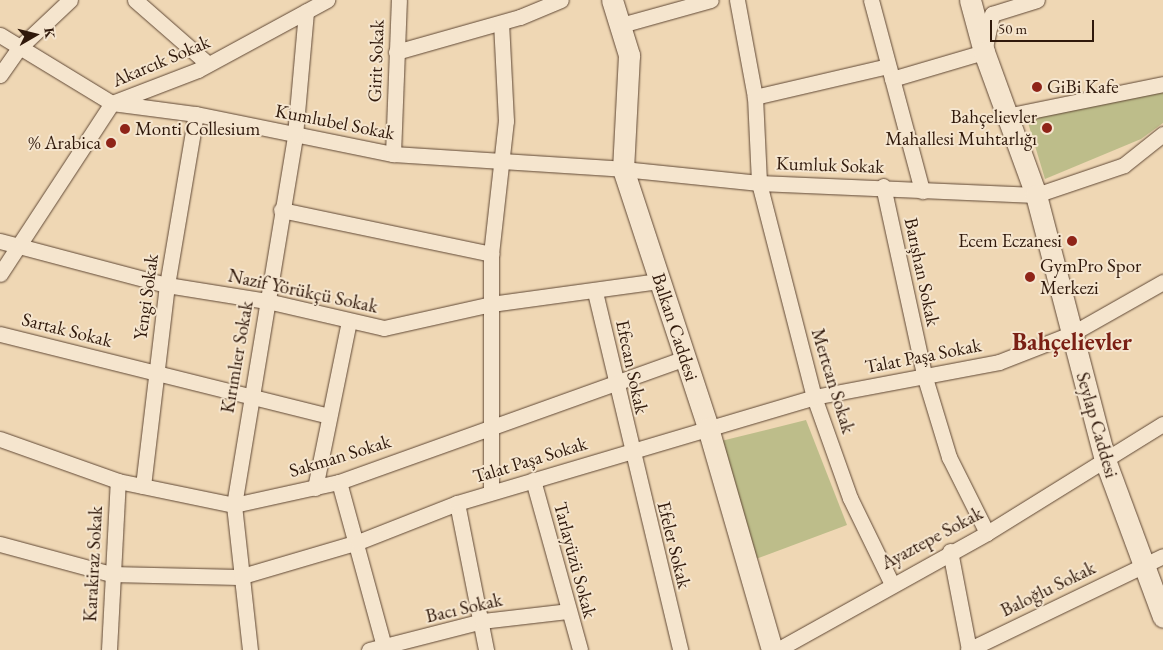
<!DOCTYPE html>
<html>
<head>
<meta charset="utf-8">
<style>
	body { margin:0 }
	#map { position:relative; width:1163px; height:650px; overflow:hidden; background:#efd7b4; font-family:"EB Garamond",serif }
	div>[style] { position:absolute }
	[style*='--x'] { left:calc(var(--x)*1px); top:calc(var(--y)*1px); width:calc(var(--w)*1px); rotate:calc(var(--a)*1deg) }
	.green>* { inset:0; background:#bdbd8a }
	.roads { filter:drop-shadow(0 0 1px #604835) drop-shadow(0 0 1px #604835) }
	.street>* { height:15px; margin:-7.5px; padding:0 7.5px; transform-origin:7.5px; border-radius:7.5px; background:#f5e5ce }
	.secondary>* { height:21px; margin:-10.5px; padding:0 10.5px; transform-origin:10.5px; border-radius:10.5px; background:#f5e5ce }
	.dots>* { width:14px; height:14px; translate:-50% -50%; box-sizing:border-box; border:2px solid #f5e5ce; border-radius:50% }
	span { translate:-50% -50%; white-space:nowrap; text-align:center; line-height:1.15; -webkit-text-stroke:4px #f5e5ce; paint-order:stroke }
	.street-label { font-size:19px; color:#30190b }
	.poi-label { font-size:19px; color:#30190b }
	.left { translate:0 -50%; text-align:left }
	.right { translate:-100% -50%; text-align:right }
	.district-label { font-size:24px; color:#7a1f14; font-weight:700 }
	.north { position:absolute; left:10px; top:10px; width:50px; height:50px; -webkit-text-stroke:4px #f5e5ce; paint-order:stroke; rotate:82deg; font-size:14px; font-weight:700; line-height:20px; text-align:center; color:#30190b }
	.north::after { content:''; display:block; margin:auto; width:18px; height:22px; background:#30190b; clip-path:polygon(50% 0,100% 100%,50% 72%,0 100%) }
	.scale { position:absolute; left:990px; top:20px; width:104px; height:22px; box-sizing:border-box; border:2px solid #30190b; border-top:0; padding-left:6px; font-size:15px; line-height:18px; white-space:nowrap; color:#30190b; -webkit-text-stroke:4px #f5e5ce; paint-order:stroke }
</style>
</head>
<body>
<div id="map">
	<div class="green">
		<div style="clip-path:polygon(1163px 90px,1163px 123px,1141px 139px,1045px 179px,1026px 116px)"></div>
		<div style="clip-path:polygon(806px 420px,847px 525px,753px 560px,717px 442px)"></div>
	</div>
	<div class="roads">
		<div class="street">
			<div style="--x:135;--y:0;--w:97;--a:41.2"></div>
			<div style="--x:737;--y:0;--w:99;--a:79.5"></div>
			<div style="--x:871;--y:0;--w:198;--a:75"></div>
			<div style="--x:621;--y:25;--w:93;--a:-15.5"></div>
			<div style="--x:0;--y:35;--w:131;--a:31.3"></div>
			<div style="--x:112;--y:103;--w:85;--a:7.5"></div>
			<div style="--x:196;--y:114;--w:201;--a:11.5"></div>
			<div style="--x:393;--y:154;--w:230;--a:3.7"></div>
			<div style="--x:623;--y:169;--w:137;--a:5.9"></div>
			<div style="--x:759;--y:183;--w:277;--a:2.5"></div>
			<div style="--x:1036;--y:195;--w:93;--a:-18.8"></div>
			<div style="--x:1124;--y:165;--w:50;--a:-38.5"></div>
			<div style="--x:396;--y:52;--w:129;--a:-15.8"></div>
			<div style="--x:520;--y:17;--w:44;--a:-22.5"></div>
			<div style="--x:888;--y:66;--w:137;--a:166.9"></div>
			<div style="--x:755;--y:97;--w:86;--a:87.3"></div>
			<div style="--x:759;--y:183;--w:221;--a:75.6"></div>
			<div style="--x:814;--y:397;--w:107;--a:70.4"></div>
			<div style="--x:850;--y:498;--w:93;--a:64"></div>
			<div style="--x:0;--y:75;--w:33;--a:-55"></div>
			<div style="--x:19;--y:48;--w:70;--a:-43.3"></div>
			<div style="--x:892;--y:79;--w:96;--a:-16.4"></div>
			<div style="--x:984;--y:52;--w:39;--a:-78"></div>
			<div style="--x:992;--y:14;--w:47;--a:-17.3"></div>
			<div style="--x:1006;--y:116;--w:160;--a:-11.5"></div>
			<div style="--x:393;--y:154;--w:154;--a:-87.8"></div>
			<div style="--x:883;--y:186;--w:197;--a:77.7"></div>
			<div style="--x:925;--y:378;--w:83;--a:73.1"></div>
			<div style="--x:949;--y:457;--w:85;--a:63.4"></div>
			<div style="--x:281;--y:210;--w:215;--a:11.8"></div>
			<div style="--x:0;--y:241;--w:173;--a:14.8"></div>
			<div style="--x:167;--y:285;--w:101;--a:9.1"></div>
			<div style="--x:267;--y:301;--w:120;--a:13"></div>
			<div style="--x:384;--y:328;--w:110;--a:-12.6"></div>
			<div style="--x:491;--y:304;--w:171;--a:-7.8"></div>
			<div style="--x:0;--y:274;--w:204;--a:-56.8"></div>
			<div style="--x:112;--y:103;--w:92;--a:-21"></div>
			<div style="--x:198;--y:70;--w:147;--a:-28.5"></div>
			<div style="--x:595;--y:292;--w:368;--a:76.6"></div>
			<div style="--x:0;--y:334;--w:339;--a:14"></div>
			<div style="--x:0;--y:439;--w:125;--a:19.6"></div>
			<div style="--x:118;--y:481;--w:118;--a:11.7"></div>
			<div style="--x:234;--y:505;--w:107;--a:-12.4"></div>
			<div style="--x:339;--y:482;--w:368;--a:-19.7"></div>
			<div style="--x:533;--y:480;--w:176;--a:74.5"></div>
			<div style="--x:339;--y:482;--w:174;--a:74.7"></div>
			<div style="--x:143;--y:486;--w:202;--a:-83.2"></div>
			<div style="--x:167;--y:285;--w:173;--a:-80.4"></div>
			<div style="--x:315;--y:488;--w:170;--a:-78.5"></div>
			<div style="--x:491;--y:492;--w:238;--a:-90"></div>
			<div style="--x:491;--y:254;--w:134;--a:-83.6"></div>
			<div style="--x:506;--y:121;--w:98;--a:-92.9"></div>
			<div style="--x:457;--y:503;--w:150;--a:78.8"></div>
			<div style="--x:0;--y:544;--w:115;--a:15.1"></div>
			<div style="--x:111;--y:574;--w:128;--a:1.3"></div>
			<div style="--x:239;--y:577;--w:124;--a:-16.4"></div>
			<div style="--x:358;--y:542;--w:106;--a:-21.5"></div>
			<div style="--x:457;--y:503;--w:372;--a:-16.5"></div>
			<div style="--x:814;--y:397;--w:188;--a:-10.7"></div>
			<div style="--x:999;--y:362;--w:77;--a:-21.3"></div>
			<div style="--x:1071;--y:334;--w:106;--a:-29.5"></div>
			<div style="--x:950;--y:551;--w:101;--a:79.1"></div>
			<div style="--x:109;--y:650;--w:169;--a:-87"></div>
			<div style="--x:250;--y:650;--w:146;--a:-96.3"></div>
			<div style="--x:234;--y:505;--w:375;--a:-80.6"></div>
			<div style="--x:295;--y:135;--w:124;--a:-84.9"></div>
			<div style="--x:369;--y:650;--w:117;--a:-14.4"></div>
			<div style="--x:482;--y:621;--w:87;--a:-6.6"></div>
			<div style="--x:777;--y:650;--w:240;--a:-29.1"></div>
			<div style="--x:987;--y:533;--w:207;--a:-31.8"></div>
			<div style="--x:968;--y:650;--w:216;--a:-25.7"></div>
		</div>
		<div class="secondary">
			<div style="--x:612;--y:0;--w:58;--a:72.8"></div>
			<div style="--x:629;--y:55;--w:114;--a:93"></div>
			<div style="--x:623;--y:169;--w:273;--a:71.8"></div>
			<div style="--x:708;--y:428;--w:231;--a:73.9"></div>
			<div style="--x:970;--y:0;--w:54;--a:74.9"></div>
			<div style="--x:984;--y:52;--w:152;--a:70"></div>
			<div style="--x:1036;--y:195;--w:274;--a:75.4"></div>
			<div style="--x:1105;--y:460;--w:167;--a:69.7"></div>
		</div>
	</div>
	<div class="dots">
		<div style="left:1037px;top:87px;background:#8f2418"></div>
		<div style="left:1047px;top:128px;background:#8f2418"></div>
		<div style="left:125px;top:129px;background:#8f2418"></div>
		<div style="left:111px;top:143px;background:#8f2418"></div>
		<div style="left:1072px;top:241px;background:#8f2418"></div>
		<div style="left:1030px;top:277px;background:#8f2418"></div>
	</div>
	<div class="street-label">
		<span style="left:161px;top:61px;rotate:-23deg">Akarcık Sokak</span>
		<span style="left:376px;top:61px;rotate:-88deg">Girit Sokak</span>
		<span style="left:335px;top:122px;rotate:11deg">Kumlubel Sokak</span>
		<span style="left:830px;top:165px;rotate:2deg">Kumluk Sokak</span>
		<span style="left:922px;top:272px;rotate:78deg">Barışhan Sokak</span>
		<span style="left:303px;top:291px;rotate:12deg">Nazif Yörükçü Sokak</span>
		<span style="left:146px;top:297px;rotate:-82deg">Yengi Sokak</span>
		<span style="left:675px;top:327px;rotate:72deg">Balkan Caddesi</span>
		<span style="left:67px;top:330px;rotate:14deg">Sartak Sokak</span>
		<span style="left:923px;top:356px;rotate:-11deg">Talat Paşa Sokak</span>
		<span style="left:237px;top:357px;rotate:-80deg">Kırımlıer Sokak</span>
		<span style="left:632px;top:367px;rotate:78deg">Efecan Sokak</span>
		<span style="left:833px;top:381px;rotate:73deg">Mertcan Sokak</span>
		<span style="left:1097px;top:425px;rotate:74deg">Seylap Caddesi</span>
		<span style="left:340px;top:456px;rotate:-17deg">Sakman Sokak</span>
		<span style="left:530px;top:460px;rotate:-17deg">Talat Paşa Sokak</span>
		<span style="left:932px;top:538px;rotate:-28deg">Ayaztepe Sokak</span>
		<span style="left:674px;top:545px;rotate:76deg">Efeler Sokak</span>
		<span style="left:575px;top:560px;rotate:75deg">Tarlayüzü Sokak</span>
		<span style="left:93px;top:564px;rotate:-87deg">Karakiraz Sokak</span>
		<span style="left:1048px;top:589px;rotate:-26deg">Baloğlu Sokak</span>
		<span style="left:464px;top:608px;rotate:-13deg">Bacı Sokak</span>
	</div>
	<div class="poi-label">
		<span class="left" style="left:1047px;top:87px">GiBi Kafe</span>
		<span class="right" style="left:1037px;top:128px">Bahçelievler<br>Mahallesi Muhtarlığı</span>
		<span class="left" style="left:135px;top:129px">Monti Collesium</span>
		<span class="right" style="left:101px;top:143px">% Arabica</span>
		<span class="right" style="left:1062px;top:241px">Ecem Eczanesi</span>
		<span class="left" style="left:1040px;top:277px">GymPro Spor<br>Merkezi</span>
	</div>
	<div class="district-label">
		<span style="left:1072px;top:342px">Bahçelievler</span>
	</div>
	<div class="north">K</div>
	<div class="scale">50 m</div>
</div>
</body>
</html>
